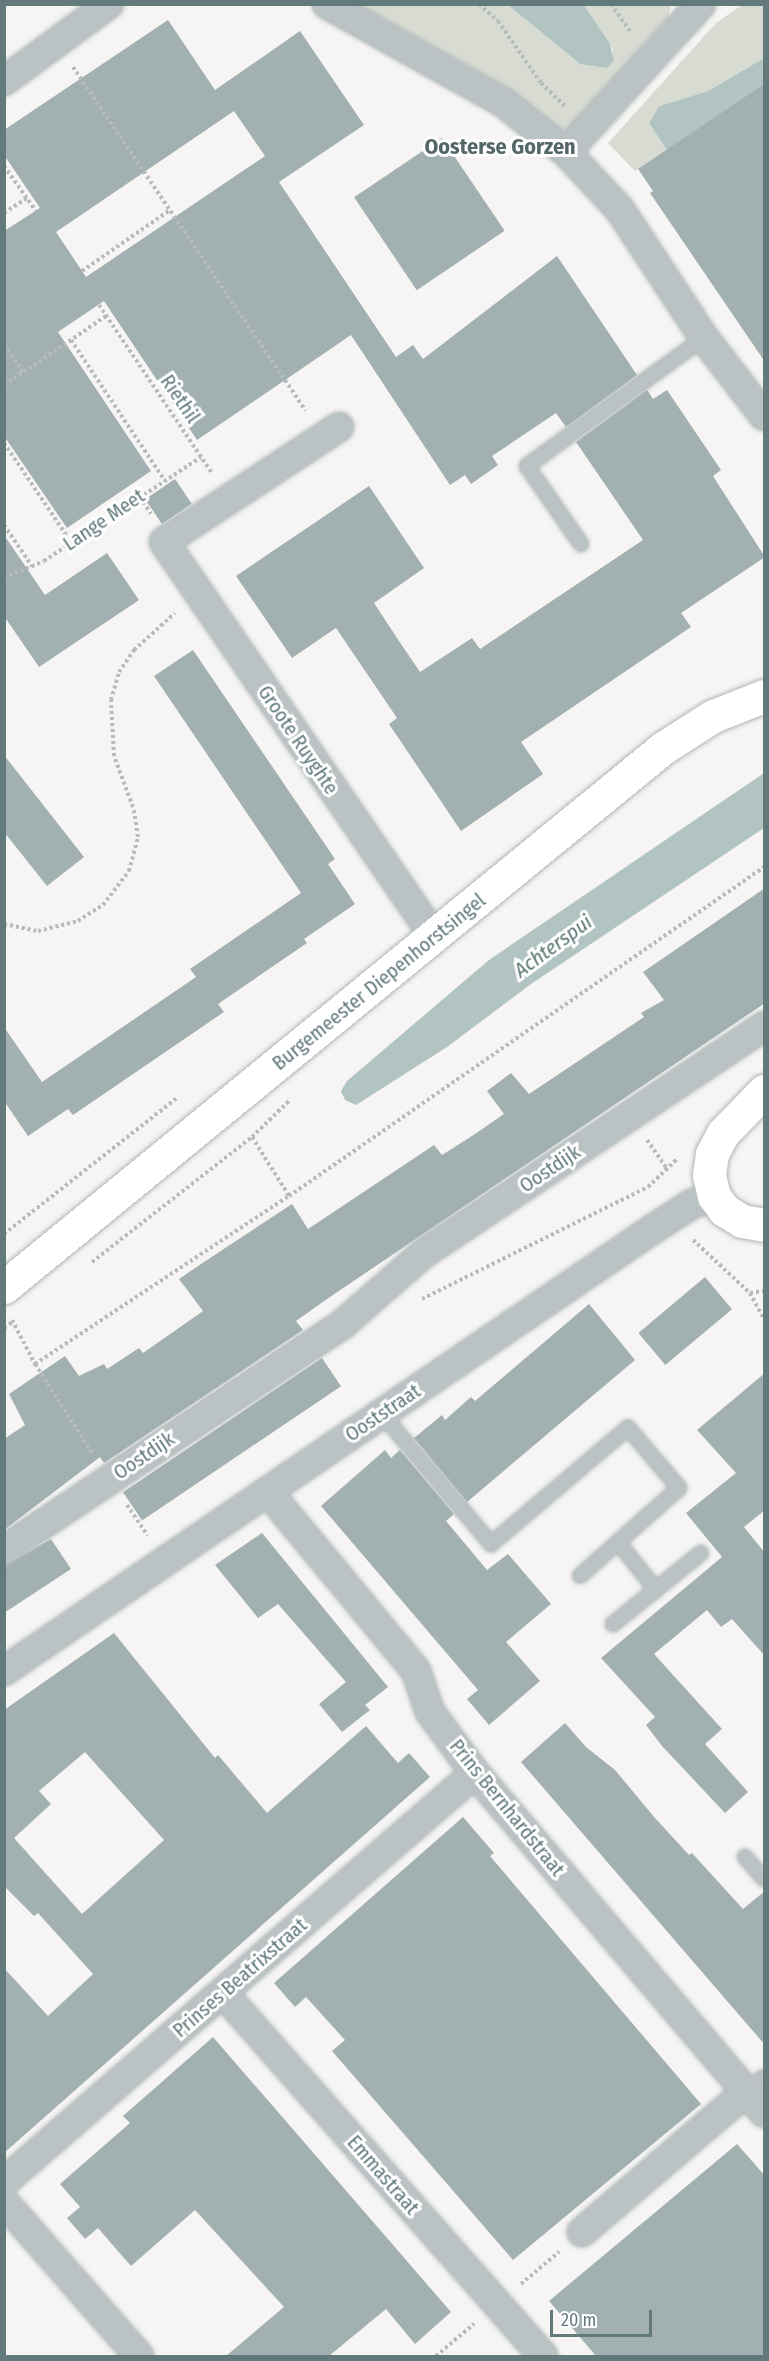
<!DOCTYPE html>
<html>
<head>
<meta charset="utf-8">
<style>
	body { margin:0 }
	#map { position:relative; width:769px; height:2361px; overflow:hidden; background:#f6f5f3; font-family:"Fira Sans Condensed",sans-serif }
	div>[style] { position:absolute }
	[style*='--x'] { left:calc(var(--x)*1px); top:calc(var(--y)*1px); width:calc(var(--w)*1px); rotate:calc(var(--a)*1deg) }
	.green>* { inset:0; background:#d8dbd2 }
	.water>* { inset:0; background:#b2c4c2 }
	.building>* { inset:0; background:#a2b0b1; transform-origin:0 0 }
	.path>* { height:4px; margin-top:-2px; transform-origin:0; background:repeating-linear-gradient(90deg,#b6bbbc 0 3px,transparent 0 6px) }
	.roads { filter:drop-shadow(0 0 2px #aeb7b8) drop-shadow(0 0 2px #aeb7b8) }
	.lane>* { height:14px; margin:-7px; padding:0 7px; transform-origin:7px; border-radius:7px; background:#bbc2c3 }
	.street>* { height:28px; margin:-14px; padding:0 14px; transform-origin:14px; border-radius:14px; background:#bbc2c3 }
	.secondary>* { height:33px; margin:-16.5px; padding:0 16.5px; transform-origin:16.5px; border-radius:16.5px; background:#fff }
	span { translate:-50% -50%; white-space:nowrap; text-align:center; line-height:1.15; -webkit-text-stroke:6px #fff; paint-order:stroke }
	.street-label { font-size:20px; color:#637a7d }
	.water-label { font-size:21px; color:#5e7876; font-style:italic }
	.quarter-label { font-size:22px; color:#546768; font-weight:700 }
	.frame { position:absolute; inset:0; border:6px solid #637a7d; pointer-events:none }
	.scale { position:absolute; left:550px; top:2310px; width:102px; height:27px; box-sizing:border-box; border:3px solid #637a7d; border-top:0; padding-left:8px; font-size:18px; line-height:21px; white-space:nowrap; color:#637a7d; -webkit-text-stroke:4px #fff; paint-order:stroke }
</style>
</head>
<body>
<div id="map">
	<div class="green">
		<div style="clip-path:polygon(671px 4px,668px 18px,568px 129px,560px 129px,488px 77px,359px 5px,508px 5px,580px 64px,612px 58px,613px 50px,584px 5px)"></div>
		<div style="clip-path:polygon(742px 5px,764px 5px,764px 58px,708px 91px,659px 106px,649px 123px,667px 150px,635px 171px,608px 143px,716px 23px)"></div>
	</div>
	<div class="water">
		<div style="clip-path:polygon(508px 5px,584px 5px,610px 44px,614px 61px,607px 68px,580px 64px)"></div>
		<div style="clip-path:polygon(764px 58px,764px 88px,762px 85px,667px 150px,649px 123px,659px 106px,708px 91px)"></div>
		<div style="clip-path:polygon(764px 773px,764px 828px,531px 984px,447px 1047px,356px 1105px,345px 1100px,341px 1091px,347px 1081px,489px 960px)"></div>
	</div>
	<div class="building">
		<div style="clip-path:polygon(evenodd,168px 20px,215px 90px,300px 31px,364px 125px,279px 182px,396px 357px,413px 345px,423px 359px,557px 256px,637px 375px,566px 427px,556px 413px,492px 456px,498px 465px,471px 484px,465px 475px,450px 485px,351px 335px,197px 440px,104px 301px,58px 332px,151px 471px,67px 528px,4px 436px,4px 231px,40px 208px,4px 155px,4px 130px,168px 20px,234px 111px,265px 156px,86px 277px,56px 232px,234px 111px)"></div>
		<div style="clip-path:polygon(765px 83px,765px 362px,650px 193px,653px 191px,638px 169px)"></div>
		<div style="left:442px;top:138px;width:112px;height:106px;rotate:56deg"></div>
		<div style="clip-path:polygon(647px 390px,653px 399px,667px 390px,721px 470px,713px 476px,765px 557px,681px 613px,691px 627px,521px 742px,543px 774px,461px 831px,389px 724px,397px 718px,336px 628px,292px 658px,236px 576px,369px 486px,424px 568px,374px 603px,399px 641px,420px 672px,472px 638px,480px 649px,643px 540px,576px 442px)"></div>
		<div style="left:175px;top:479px;width:30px;height:36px;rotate:56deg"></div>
		<div style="clip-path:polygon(4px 535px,45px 595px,107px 553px,139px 600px,39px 667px,4px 616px)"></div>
		<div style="clip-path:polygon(193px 650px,335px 859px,328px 864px,355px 904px,304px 939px,307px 943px,218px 1004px,224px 1012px,73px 1115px,68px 1109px,28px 1136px,4px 1101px,4px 1027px,42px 1082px,196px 977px,190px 969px,301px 893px,154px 676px)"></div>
		<div style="clip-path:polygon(4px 755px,84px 857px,47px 886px,4px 832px)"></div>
		<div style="clip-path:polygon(765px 888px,765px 1003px,327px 1299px,296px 1321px,303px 1330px,104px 1463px,100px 1457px,4px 1530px,4px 1439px,25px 1425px,9px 1394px,65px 1356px,79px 1376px,104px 1364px,107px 1369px,139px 1348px,143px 1353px,203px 1311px,179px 1279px,201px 1264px,292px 1204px,308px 1229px,434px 1145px,442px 1155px,475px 1134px,504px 1114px,487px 1091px,511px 1073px,529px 1094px,644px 1017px,641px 1013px,664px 1000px,643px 972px)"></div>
		<div style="left:705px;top:1277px;width:42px;height:87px;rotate:50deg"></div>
		<div style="clip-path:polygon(589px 1304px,635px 1360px,467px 1502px,414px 1438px,442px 1415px,445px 1420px,471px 1397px,475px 1401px)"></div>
		<div style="left:322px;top:1358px;width:34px;height:240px;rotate:56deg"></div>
		<div style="clip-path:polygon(765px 1373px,765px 1510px,744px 1527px,765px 1553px,765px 1656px,732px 1619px,721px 1627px,707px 1610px,654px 1654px,722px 1729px,705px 1744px,748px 1792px,725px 1813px,662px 1746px,646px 1725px,655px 1717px,601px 1658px,722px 1557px,686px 1513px,736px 1473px,697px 1430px)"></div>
		<div style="clip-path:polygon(385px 1450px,391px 1458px,400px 1450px,454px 1514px,446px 1521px,487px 1570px,508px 1554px,551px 1604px,506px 1642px,540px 1681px,489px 1725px,467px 1699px,478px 1690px,321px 1506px)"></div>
		<div style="clip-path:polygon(262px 1533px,388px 1687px,365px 1705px,370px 1710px,342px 1732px,319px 1704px,346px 1682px,278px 1604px,258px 1618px,215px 1565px)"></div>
		<div style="clip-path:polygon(51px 1539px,71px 1569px,4px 1613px,4px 1566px)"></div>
		<div style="clip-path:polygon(evenodd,114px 1633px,215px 1758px,218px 1755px,267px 1813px,366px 1726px,398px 1763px,409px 1753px,430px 1777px,4px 2153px,4px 1968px,48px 2016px,93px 1974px,38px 1913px,34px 1916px,4px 1886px,4px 1710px,114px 1633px,85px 1752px,164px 1840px,82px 1914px,14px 1838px,51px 1804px,39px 1791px,85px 1752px)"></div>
		<div style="clip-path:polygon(565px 1723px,586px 1747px,615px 1770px,655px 1818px,689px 1855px,692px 1853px,743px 1909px,765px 1891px,765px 2045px,521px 1762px)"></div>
		<div style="clip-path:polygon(463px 1817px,494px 1853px,490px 1856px,701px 2104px,513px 2260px,332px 2051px,345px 2040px,306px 1997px,295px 2007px,274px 1983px)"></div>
		<div style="clip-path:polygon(213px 2037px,451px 2312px,415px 2344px,386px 2309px,329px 2356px,226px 2356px,284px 2307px,195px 2210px,131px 2266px,98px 2228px,85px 2239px,67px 2218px,80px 2207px,60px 2184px,130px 2123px,123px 2116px)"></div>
		<div style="clip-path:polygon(737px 2144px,765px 2176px,765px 2356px,596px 2356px,549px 2301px)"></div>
	</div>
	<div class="path">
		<div style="--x:479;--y:4;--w:25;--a:42"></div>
		<div style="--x:498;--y:21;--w:75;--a:55.3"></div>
		<div style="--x:541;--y:83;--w:35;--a:44"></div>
		<div style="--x:611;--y:4;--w:35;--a:55"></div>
		<div style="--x:73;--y:67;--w:415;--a:55.9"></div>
		<div style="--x:4;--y:166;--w:55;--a:54.6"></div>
		<div style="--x:4;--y:213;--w:27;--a:-33"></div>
		<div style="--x:82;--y:271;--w:107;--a:-34.7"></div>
		<div style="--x:99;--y:305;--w:202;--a:56.1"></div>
		<div style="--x:106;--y:316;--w:42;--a:145.6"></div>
		<div style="--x:71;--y:340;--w:169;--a:56.3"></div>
		<div style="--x:4;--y:345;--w:33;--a:55"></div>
		<div style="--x:4;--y:385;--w:81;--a:-33.9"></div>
		<div style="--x:4;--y:443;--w:120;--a:55.9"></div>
		<div style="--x:140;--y:497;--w:20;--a:57"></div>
		<div style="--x:4;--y:525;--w:50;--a:55.7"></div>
		<div style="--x:4;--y:578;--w:43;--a:-23"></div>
		<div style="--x:44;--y:561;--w:188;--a:-33.5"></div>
		<div style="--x:4;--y:924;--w:35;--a:12"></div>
		<div style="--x:38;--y:931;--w:41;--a:-14"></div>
		<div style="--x:78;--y:921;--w:30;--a:-33"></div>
		<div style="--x:103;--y:905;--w:43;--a:-52.6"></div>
		<div style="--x:129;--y:871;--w:35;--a:-75"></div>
		<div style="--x:138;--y:837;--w:30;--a:-99"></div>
		<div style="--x:133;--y:807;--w:54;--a:-110.4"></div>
		<div style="--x:114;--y:756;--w:56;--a:-93.1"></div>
		<div style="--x:111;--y:700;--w:29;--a:-74"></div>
		<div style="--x:119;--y:672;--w:27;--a:-56"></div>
		<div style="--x:134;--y:650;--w:55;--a:-42.1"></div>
		<div style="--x:252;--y:1137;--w:70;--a:57.9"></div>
		<div style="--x:647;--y:1140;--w:35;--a:55"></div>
		<div style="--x:4;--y:1234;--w:221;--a:-38.2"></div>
		<div style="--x:693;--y:1240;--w:78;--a:42.9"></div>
		<div style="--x:750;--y:1293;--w:30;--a:62"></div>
		<div style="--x:92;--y:1262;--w:203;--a:-38"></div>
		<div style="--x:252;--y:1137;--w:53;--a:-44.2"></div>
		<div style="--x:750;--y:1293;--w:14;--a:-8"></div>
		<div style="--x:422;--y:1299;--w:252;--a:-26.4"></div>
		<div style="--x:648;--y:1187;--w:40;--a:-44"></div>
		<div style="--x:12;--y:1320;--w:50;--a:62.4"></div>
		<div style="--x:35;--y:1364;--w:305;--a:-33.5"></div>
		<div style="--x:289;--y:1196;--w:578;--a:-34.71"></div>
		<div style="--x:4;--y:1328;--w:12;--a:-35"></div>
		<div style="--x:35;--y:1364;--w:107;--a:57.2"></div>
		<div style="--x:127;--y:1505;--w:37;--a:56"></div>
		<div style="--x:521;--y:2284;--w:50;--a:-40.1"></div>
		<div style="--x:436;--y:2356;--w:50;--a:-40.1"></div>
	</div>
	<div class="roads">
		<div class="lane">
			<div style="--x:581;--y:544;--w:95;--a:-124.7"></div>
			<div style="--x:527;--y:466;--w:218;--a:-35.9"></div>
			<div style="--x:382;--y:1414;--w:170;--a:50"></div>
			<div style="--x:491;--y:1544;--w:180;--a:-40.3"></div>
			<div style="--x:628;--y:1428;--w:79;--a:49.6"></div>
			<div style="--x:679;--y:1488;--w:132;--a:138.4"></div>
			<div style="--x:618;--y:1542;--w:61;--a:51.6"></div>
			<div style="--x:613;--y:1624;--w:113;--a:-38.9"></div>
			<div style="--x:745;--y:1857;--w:29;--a:49"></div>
			<div style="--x:746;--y:2092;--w:23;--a:-40"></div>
		</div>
		<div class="street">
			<div style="--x:327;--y:4;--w:203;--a:29.2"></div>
			<div style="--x:504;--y:103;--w:79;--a:38.3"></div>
			<div style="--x:566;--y:152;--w:79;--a:47"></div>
			<div style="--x:620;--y:210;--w:153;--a:56.7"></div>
			<div style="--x:704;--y:338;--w:98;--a:52.4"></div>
			<div style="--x:4;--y:81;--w:130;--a:-36.3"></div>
			<div style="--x:566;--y:152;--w:200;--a:-47.6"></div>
			<div style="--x:339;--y:427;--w:209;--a:146.7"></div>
			<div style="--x:164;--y:542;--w:478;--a:55.6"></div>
			<div style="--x:268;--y:1492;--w:232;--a:50.4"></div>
			<div style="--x:416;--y:1671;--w:43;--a:71.1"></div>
			<div style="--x:430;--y:1712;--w:76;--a:53.6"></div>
			<div style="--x:475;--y:1773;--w:446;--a:49.6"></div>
			<div style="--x:4;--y:1550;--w:409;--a:-33.7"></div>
			<div style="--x:344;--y:1323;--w:106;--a:-41.2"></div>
			<div style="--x:424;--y:1253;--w:409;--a:-33.7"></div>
			<div style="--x:4;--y:1671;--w:785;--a:-34.26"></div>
			<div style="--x:653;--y:1229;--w:46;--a:-32.7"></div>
			<div style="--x:692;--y:1204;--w:23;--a:-20"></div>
			<div style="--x:223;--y:1993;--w:484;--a:48.6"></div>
			<div style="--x:4;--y:2182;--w:624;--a:-40.97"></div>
			<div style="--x:4;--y:2202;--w:205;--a:48.8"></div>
			<div style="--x:582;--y:2232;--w:216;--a:-40.5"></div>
		</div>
		<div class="secondary">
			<div style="--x:764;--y:1091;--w:59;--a:134.3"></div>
			<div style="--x:723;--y:1133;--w:24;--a:118"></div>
			<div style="--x:712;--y:1154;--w:21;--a:98"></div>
			<div style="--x:709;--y:1175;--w:22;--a:77"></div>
			<div style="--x:714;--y:1196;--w:17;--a:54"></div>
			<div style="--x:724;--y:1210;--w:21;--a:31"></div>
			<div style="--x:742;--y:1221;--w:22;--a:10"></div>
			<div style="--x:4;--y:1287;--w:851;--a:-39.28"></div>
			<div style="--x:663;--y:748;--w:59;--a:-32.6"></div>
			<div style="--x:713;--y:716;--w:55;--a:-21.4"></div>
		</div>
	</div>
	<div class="street-label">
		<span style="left:180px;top:399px;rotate:56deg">Riethil</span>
		<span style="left:104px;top:520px;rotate:-34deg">Lange Meet</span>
		<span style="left:298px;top:740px;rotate:56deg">Groote Ruyghte</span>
		<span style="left:379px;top:982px;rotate:-39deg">Burgemeester Diepenhorstsingel</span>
		<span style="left:550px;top:1169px;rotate:-34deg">Oostdijk</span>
		<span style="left:383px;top:1413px;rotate:-34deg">Ooststraat</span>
		<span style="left:144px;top:1456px;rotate:-34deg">Oostdijk</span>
		<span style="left:507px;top:1808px;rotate:51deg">Prins Bernhardstraat</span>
		<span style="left:240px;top:1978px;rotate:-41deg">Prinses Beatrixstraat</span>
		<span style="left:383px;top:2175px;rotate:49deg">Emmastraat</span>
	</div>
	<div class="water-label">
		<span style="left:553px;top:946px;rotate:-36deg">Achterspui</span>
	</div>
	<div class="quarter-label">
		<span style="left:500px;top:147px">Oosterse Gorzen</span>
	</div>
	<div class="frame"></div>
	<div class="scale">20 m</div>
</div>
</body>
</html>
